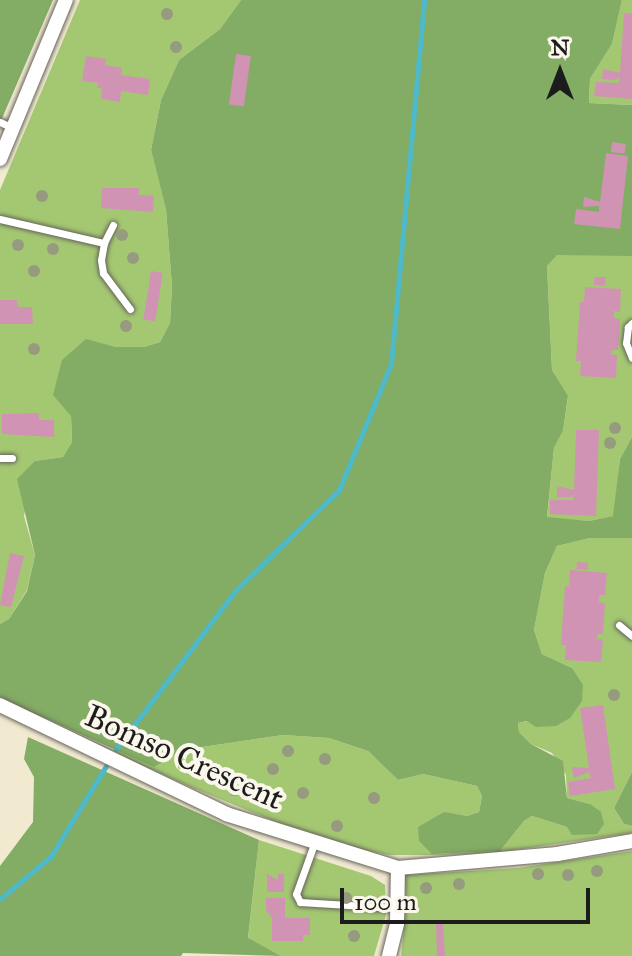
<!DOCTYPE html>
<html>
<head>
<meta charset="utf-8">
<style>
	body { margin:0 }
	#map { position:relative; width:632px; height:956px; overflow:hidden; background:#f1ead1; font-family:"IM FELL Great Primer",serif }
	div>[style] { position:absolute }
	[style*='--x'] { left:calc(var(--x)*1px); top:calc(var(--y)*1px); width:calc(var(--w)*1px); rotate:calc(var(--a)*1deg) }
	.green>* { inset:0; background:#a4c872 }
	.forest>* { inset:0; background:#83ac64 }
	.stream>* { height:5px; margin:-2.5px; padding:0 2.5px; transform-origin:2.5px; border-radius:2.5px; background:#4db9c9 }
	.building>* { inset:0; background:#d093b4; transform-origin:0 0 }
	.roads { filter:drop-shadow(0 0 2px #67645b) drop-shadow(0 0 2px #67645b) }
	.lane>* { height:7px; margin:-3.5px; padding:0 3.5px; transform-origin:3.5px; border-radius:3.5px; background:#fff }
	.street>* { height:14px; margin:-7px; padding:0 7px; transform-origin:7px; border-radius:7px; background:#fff }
	.trees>* { width:12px; height:12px; margin:-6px; border-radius:50%; background:#969a7e }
	span { translate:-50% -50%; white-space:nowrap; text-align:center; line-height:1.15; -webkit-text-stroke:8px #fbf7ec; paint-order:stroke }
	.street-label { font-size:32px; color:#1c1c1c }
	.north { position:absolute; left:520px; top:32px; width:80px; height:80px; -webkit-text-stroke:6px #fbf7ec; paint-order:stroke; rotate:0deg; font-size:22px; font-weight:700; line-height:32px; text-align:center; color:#1c1c1c }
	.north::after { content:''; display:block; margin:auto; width:28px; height:36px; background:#1c1c1c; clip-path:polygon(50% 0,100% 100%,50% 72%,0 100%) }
	.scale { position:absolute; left:340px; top:888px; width:250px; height:36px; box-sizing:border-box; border:4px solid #1c1c1c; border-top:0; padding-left:10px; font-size:24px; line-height:28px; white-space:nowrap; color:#1c1c1c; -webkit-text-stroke:6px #fbf7ec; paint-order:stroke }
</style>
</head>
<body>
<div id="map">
	<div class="green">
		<div style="clip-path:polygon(80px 0,241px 0,220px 29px,179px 60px,161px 100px,151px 150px,166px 210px,172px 286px,170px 323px,160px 342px,144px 347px,116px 347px,86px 340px,71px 416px,72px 442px,63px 457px,35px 461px,24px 516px,35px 555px,27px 590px,9px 619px,0 624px,0 190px)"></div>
		<div style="clip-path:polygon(622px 0,632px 0,632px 105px,589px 103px,590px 79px,612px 44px)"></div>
		<div style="clip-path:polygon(620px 253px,632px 256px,632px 437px,620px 459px,614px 516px,589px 521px,547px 518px,554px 448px,563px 431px,568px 397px,552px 370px,547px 266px,556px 255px)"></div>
		<div style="clip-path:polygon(590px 538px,632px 538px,632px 772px,614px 808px,624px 824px,632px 826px,632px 833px,494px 853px,438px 855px,389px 855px,328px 843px,188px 786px,0 701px,0 698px,113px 750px,182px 750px,283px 735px,329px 738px,368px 751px,398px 780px,423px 774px,477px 786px,482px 796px,479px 812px,467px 816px,444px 813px,432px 854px,500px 851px,524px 821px,532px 816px,567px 827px,590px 804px,567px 798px,566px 775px,552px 753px,531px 744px,519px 732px,518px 723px,528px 721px,572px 668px,542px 654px,534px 630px,545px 573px,557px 546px)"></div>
		<div style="clip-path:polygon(259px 840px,371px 876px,385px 885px,386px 915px,374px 956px,281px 956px,248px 939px)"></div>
		<div style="clip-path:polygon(632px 851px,632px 956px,401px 956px,406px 904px,405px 875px,518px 868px)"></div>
	</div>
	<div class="forest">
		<div style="clip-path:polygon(0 0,53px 0,0 123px)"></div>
		<div style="clip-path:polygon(241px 0,622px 0,612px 44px,590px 79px,589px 103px,632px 105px,632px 256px,557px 255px,547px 266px,552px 370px,568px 396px,563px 431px,554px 448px,547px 517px,589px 521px,613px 516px,620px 459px,632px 437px,632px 538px,590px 538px,557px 546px,545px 573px,534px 630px,542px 654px,572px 668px,583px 685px,582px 701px,570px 718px,556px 726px,536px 727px,527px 721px,518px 723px,519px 732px,531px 744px,563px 761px,567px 798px,590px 804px,601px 812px,604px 824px,597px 834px,572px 835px,567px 827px,532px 816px,524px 821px,500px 851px,432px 854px,419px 841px,418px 827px,444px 812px,467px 816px,479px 812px,482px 796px,477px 786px,423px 774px,398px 780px,368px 751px,329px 738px,283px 735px,182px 750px,154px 767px,0 698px,0 624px,9px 619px,27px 591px,35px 555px,17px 479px,35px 461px,63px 457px,72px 442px,71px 416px,53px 395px,62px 360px,86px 339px,116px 347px,144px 347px,160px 342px,170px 323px,172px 286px,166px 210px,151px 150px,161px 100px,179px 60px,220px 29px)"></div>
		<div style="clip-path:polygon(28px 737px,259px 840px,248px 938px,281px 956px,183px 953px,181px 956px,0 956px,0 866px,33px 822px,34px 777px,24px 759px)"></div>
		<div style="clip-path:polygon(632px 772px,632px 826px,624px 824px,614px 808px)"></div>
	</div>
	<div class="stream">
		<div style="--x:116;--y:749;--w:198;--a:-53"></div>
		<div style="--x:235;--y:591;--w:145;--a:-44.2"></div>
		<div style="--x:339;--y:490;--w:136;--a:-67.6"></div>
		<div style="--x:391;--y:364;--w:365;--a:-84.8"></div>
		<div style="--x:0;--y:899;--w:67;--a:-40.1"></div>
		<div style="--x:51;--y:856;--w:105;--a:-58.6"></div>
	</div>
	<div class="building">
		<div style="clip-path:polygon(624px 13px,632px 14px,632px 99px,594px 96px,596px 82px,619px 83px,619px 77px,616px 80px,602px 79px,603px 69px,620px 73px)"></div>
		<div style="left:236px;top:54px;width:15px;height:51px;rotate:8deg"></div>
		<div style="clip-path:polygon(86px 56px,106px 59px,105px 65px,122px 68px,121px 75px,150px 79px,148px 95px,121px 91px,120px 102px,101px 99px,102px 88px,97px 88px,98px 83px,82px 81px)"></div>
		<div style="left:612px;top:142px;width:14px;height:10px;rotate:8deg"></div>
		<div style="clip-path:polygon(606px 153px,628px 156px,620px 229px,574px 224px,576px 209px,599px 212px,599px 206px,583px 207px,584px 197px,600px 202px)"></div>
		<div style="clip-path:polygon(102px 188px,139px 188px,139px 195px,154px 196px,153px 212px,101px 208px)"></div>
		<div style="left:151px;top:271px;width:12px;height:49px;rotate:9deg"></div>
		<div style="clip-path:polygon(594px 277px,606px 277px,605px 286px,594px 285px)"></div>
		<div style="clip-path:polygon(585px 287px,621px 289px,620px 312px,614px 311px,614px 318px,620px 319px,618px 350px,612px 350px,611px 355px,617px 355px,616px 378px,580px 376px,581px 361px,576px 361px,580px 302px,584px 302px)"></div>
		<div style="clip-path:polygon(0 300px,17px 300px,18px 307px,32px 307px,33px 324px,0 324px)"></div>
		<div style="clip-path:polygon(39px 413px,39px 420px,54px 420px,54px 437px,2px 434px,2px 414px)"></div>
		<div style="clip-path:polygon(576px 430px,599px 430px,596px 516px,550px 514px,550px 500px,573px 500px,573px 494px,571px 497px,557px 497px,557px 486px,574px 490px)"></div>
		<div style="clip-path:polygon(10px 553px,24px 556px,11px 607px,0 605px)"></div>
		<div style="left:577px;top:562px;width:11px;height:7px;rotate:5deg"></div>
		<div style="clip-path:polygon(570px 570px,607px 573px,605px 595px,599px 595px,599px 602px,605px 603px,603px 634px,597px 634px,597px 639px,603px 639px,601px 662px,565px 660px,566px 645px,561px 645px,565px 586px,569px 586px)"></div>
		<div style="clip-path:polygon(603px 705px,615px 789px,570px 796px,568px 782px,591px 778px,589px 772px,574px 778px,572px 767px,589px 768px,580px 708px)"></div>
		<div style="clip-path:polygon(267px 874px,278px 880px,278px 874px,284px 874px,284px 892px,267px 892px)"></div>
		<div style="clip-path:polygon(266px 898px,285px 898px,285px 918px,310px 918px,310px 935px,303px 935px,303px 941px,272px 941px,272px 918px,266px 910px)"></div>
		<div style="clip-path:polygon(443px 921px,445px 956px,437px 956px,436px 922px)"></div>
	</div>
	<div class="roads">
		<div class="lane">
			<div style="--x:0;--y:122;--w:14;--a:25"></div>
			<div style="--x:0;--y:219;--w:107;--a:13"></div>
			<div style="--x:113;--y:225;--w:20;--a:117"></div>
			<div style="--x:104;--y:243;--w:17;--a:100"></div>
			<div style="--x:101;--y:260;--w:13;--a:81"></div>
			<div style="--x:103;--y:273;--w:45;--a:53.1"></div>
			<div style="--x:632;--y:323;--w:6;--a:135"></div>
			<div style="--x:628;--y:327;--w:16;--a:97"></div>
			<div style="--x:626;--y:343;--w:16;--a:68"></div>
			<div style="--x:0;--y:458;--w:12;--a:0"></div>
			<div style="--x:619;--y:625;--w:17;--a:40"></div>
			<div style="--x:314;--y:844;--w:53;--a:109.8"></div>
			<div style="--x:296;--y:894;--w:9;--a:63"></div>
			<div style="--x:300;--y:902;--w:97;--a:3.5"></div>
		</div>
		<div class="street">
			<div style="--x:0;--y:159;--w:172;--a:-67.5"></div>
			<div style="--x:0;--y:705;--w:251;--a:25.7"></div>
			<div style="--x:226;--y:814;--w:180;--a:17.4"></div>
			<div style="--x:398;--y:868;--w:160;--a:-5"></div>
			<div style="--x:557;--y:854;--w:76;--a:-9.8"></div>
			<div style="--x:389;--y:956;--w:34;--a:-76"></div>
			<div style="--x:397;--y:923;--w:55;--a:-89"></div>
		</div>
	</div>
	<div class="trees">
		<div style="left:167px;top:14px"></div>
		<div style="left:176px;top:47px"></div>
		<div style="left:42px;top:196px"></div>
		<div style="left:122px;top:235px"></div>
		<div style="left:18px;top:245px"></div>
		<div style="left:53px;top:249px"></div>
		<div style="left:133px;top:258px"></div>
		<div style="left:34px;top:271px"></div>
		<div style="left:126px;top:326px"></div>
		<div style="left:34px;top:349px"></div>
		<div style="left:615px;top:428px"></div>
		<div style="left:610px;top:443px"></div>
		<div style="left:614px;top:695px"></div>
		<div style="left:288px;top:751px"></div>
		<div style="left:325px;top:759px"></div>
		<div style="left:273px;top:769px"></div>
		<div style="left:234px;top:790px"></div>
		<div style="left:303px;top:793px"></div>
		<div style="left:374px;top:798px"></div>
		<div style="left:337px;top:826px"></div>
		<div style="left:597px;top:871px"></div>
		<div style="left:538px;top:874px"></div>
		<div style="left:568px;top:875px"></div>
		<div style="left:459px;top:884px"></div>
		<div style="left:426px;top:888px"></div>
		<div style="left:346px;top:898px"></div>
		<div style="left:354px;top:936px"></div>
	</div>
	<div class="street-label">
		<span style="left:184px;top:758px;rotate:24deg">Bomso Crescent</span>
	</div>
	<div class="north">N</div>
	<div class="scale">100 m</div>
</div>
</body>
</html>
